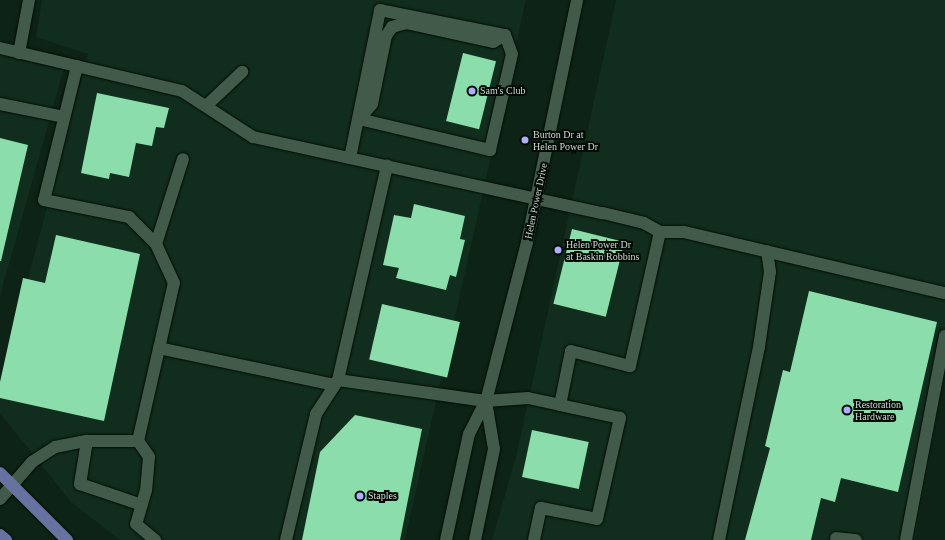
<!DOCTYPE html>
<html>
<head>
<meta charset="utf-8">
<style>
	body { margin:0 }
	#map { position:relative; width:945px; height:540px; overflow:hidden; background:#0d2316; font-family:"Times New Roman",serif }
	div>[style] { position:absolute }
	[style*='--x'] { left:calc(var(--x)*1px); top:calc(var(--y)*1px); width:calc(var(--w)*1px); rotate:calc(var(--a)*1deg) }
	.built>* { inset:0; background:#102d1d }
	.building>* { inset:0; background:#8bdeab; transform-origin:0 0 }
	.roads { filter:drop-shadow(0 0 1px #000c03) drop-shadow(0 0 1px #000c03) }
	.minor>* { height:12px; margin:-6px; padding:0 6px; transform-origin:6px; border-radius:6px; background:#425a4a }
	.major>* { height:12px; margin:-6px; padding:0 6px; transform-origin:6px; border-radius:6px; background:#6872a0 }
	.dots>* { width:11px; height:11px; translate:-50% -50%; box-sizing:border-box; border:2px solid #030a05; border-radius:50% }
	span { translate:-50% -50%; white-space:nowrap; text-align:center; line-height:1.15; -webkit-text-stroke:4px #030a05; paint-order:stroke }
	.poi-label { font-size:10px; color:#cbd8cf }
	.left { translate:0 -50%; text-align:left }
	.street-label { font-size:10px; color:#cbd8cf }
</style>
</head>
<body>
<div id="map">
	<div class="built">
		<div style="clip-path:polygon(42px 0,526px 0,405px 540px,120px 540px,71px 502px,0 413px,0 384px,88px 54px,36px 37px)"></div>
		<div style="clip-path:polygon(616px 0,945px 0,945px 373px,915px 540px,492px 540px,516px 457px)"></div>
		<div style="clip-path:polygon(0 40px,66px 61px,0 296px)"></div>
	</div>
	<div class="building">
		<div style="left:463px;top:53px;width:34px;height:70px;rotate:14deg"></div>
		<div style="clip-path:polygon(97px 93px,169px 108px,164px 128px,156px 127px,152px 146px,136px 143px,129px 177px,110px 173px,109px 179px,81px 173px)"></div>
		<div style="clip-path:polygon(0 138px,28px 145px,1px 261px,0 261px)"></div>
		<div style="clip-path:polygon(414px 204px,465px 216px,460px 239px,465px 240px,456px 277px,450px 275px,446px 290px,396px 278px,399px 268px,383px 265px,394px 215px,411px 218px)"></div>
		<div style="left:572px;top:229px;width:54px;height:77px;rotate:14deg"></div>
		<div style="clip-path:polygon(56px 235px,140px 254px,104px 421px,0 398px,0 382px,23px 278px,45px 283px)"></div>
		<div style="clip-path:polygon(809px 291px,937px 322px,898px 492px,841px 478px,835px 502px,821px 498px,811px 540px,745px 540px,770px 448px,765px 446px,783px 370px,790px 372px)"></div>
		<div style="left:382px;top:304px;width:80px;height:57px;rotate:13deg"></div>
		<div style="clip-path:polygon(355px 415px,422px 429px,400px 540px,302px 540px,320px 452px)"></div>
		<div style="left:532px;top:430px;width:58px;height:48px;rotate:12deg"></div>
	</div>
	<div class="roads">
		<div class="minor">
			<div style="--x:0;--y:48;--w:187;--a:13.3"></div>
			<div style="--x:182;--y:91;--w:85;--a:32.9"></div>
			<div style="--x:253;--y:137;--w:358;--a:12.3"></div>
			<div style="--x:603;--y:213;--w:42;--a:13.7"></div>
			<div style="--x:644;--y:223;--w:18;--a:29"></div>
			<div style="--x:660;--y:232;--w:24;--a:0"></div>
			<div style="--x:684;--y:232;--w:268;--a:13.2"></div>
			<div style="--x:19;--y:53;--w:54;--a:-79.3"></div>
			<div style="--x:77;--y:66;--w:138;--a:103.8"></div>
			<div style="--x:44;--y:200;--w:87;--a:11.3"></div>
			<div style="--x:129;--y:217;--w:38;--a:45"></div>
			<div style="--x:0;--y:104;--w:65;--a:11.5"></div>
			<div style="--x:206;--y:106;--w:50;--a:-43.4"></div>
			<div style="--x:360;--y:118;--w:18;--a:-49"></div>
			<div style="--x:372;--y:104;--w:69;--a:-78.4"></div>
			<div style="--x:386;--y:36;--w:11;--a:-56"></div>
			<div style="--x:392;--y:27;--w:15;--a:-16"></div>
			<div style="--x:406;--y:23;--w:89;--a:12.3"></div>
			<div style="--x:493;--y:42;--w:14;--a:-30"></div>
			<div style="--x:359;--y:119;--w:135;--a:13.3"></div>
			<div style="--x:490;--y:150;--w:98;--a:-77.1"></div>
			<div style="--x:512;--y:54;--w:20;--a:-110"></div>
			<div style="--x:350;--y:158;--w:151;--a:-78.5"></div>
			<div style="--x:380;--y:10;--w:127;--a:11.3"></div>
			<div style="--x:159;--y:348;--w:179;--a:11.9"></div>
			<div style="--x:338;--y:380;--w:220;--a:-77.1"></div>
			<div style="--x:87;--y:441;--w:44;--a:99.2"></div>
			<div style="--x:80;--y:484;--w:65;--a:18.7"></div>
			<div style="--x:138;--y:441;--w:19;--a:55"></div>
			<div style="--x:149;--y:457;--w:33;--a:95"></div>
			<div style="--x:146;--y:490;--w:35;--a:106"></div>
			<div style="--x:136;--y:524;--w:25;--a:40"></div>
			<div style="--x:0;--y:499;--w:49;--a:-49.1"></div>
			<div style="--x:32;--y:462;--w:27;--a:-33"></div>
			<div style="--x:55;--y:447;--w:33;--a:-11"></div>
			<div style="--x:87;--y:441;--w:51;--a:0"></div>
			<div style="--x:138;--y:441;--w:162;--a:-77.2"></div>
			<div style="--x:174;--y:283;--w:43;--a:-114.8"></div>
			<div style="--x:156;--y:244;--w:89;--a:-72.4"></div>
			<div style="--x:836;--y:538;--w:20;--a:6"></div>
			<div style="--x:286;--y:540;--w:130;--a:-76.6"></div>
			<div style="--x:316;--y:414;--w:40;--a:-57.1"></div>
			<div style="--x:338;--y:380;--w:149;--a:8.1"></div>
			<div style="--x:486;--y:401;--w:42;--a:-4.1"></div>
			<div style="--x:528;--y:398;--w:33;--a:12"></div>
			<div style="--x:446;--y:540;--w:108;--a:-77.8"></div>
			<div style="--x:469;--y:434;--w:37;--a:-63"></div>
			<div style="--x:486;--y:401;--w:164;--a:-75.5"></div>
			<div style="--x:527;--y:242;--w:247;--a:-78.3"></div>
			<div style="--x:475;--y:540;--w:93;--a:-78.2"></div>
			<div style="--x:494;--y:449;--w:49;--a:-99.5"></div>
			<div style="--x:534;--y:540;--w:33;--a:-78"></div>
			<div style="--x:541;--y:508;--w:57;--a:11.1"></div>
			<div style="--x:597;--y:519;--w:104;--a:-77.2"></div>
			<div style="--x:620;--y:418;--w:61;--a:-167.8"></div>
			<div style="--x:560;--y:405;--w:55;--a:-78.5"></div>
			<div style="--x:571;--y:351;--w:61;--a:14.3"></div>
			<div style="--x:630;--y:366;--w:137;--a:-77.4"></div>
			<div style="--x:719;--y:540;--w:197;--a:-78.3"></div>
			<div style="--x:759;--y:347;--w:76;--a:-81.7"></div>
			<div style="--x:770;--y:272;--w:21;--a:-98"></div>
			<div style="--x:906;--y:540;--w:208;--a:-79.2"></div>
		</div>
		<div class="major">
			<div style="--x:0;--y:473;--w:95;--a:45"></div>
			<div style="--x:0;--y:535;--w:8;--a:40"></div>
		</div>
	</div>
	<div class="dots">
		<div style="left:472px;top:91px;background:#adaffb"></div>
		<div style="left:525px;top:140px;background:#adaffb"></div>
		<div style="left:558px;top:250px;background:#adaffb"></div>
		<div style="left:847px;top:410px;background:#adaffb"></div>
		<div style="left:360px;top:496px;background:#adaffb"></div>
	</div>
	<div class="poi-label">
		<span class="left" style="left:480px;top:91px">Sam's Club</span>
		<span class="left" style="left:533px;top:140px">Burton Dr at<br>Helen Power Dr</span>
		<span class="left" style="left:566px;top:250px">Helen Power Dr<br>at Baskin Robbins</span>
		<span class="left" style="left:855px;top:410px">Restoration<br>Hardware</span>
		<span class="left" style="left:368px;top:496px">Staples</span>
	</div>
	<div class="street-label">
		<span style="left:536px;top:201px;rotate:-78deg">Helen Power Drive</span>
	</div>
</div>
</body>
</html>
